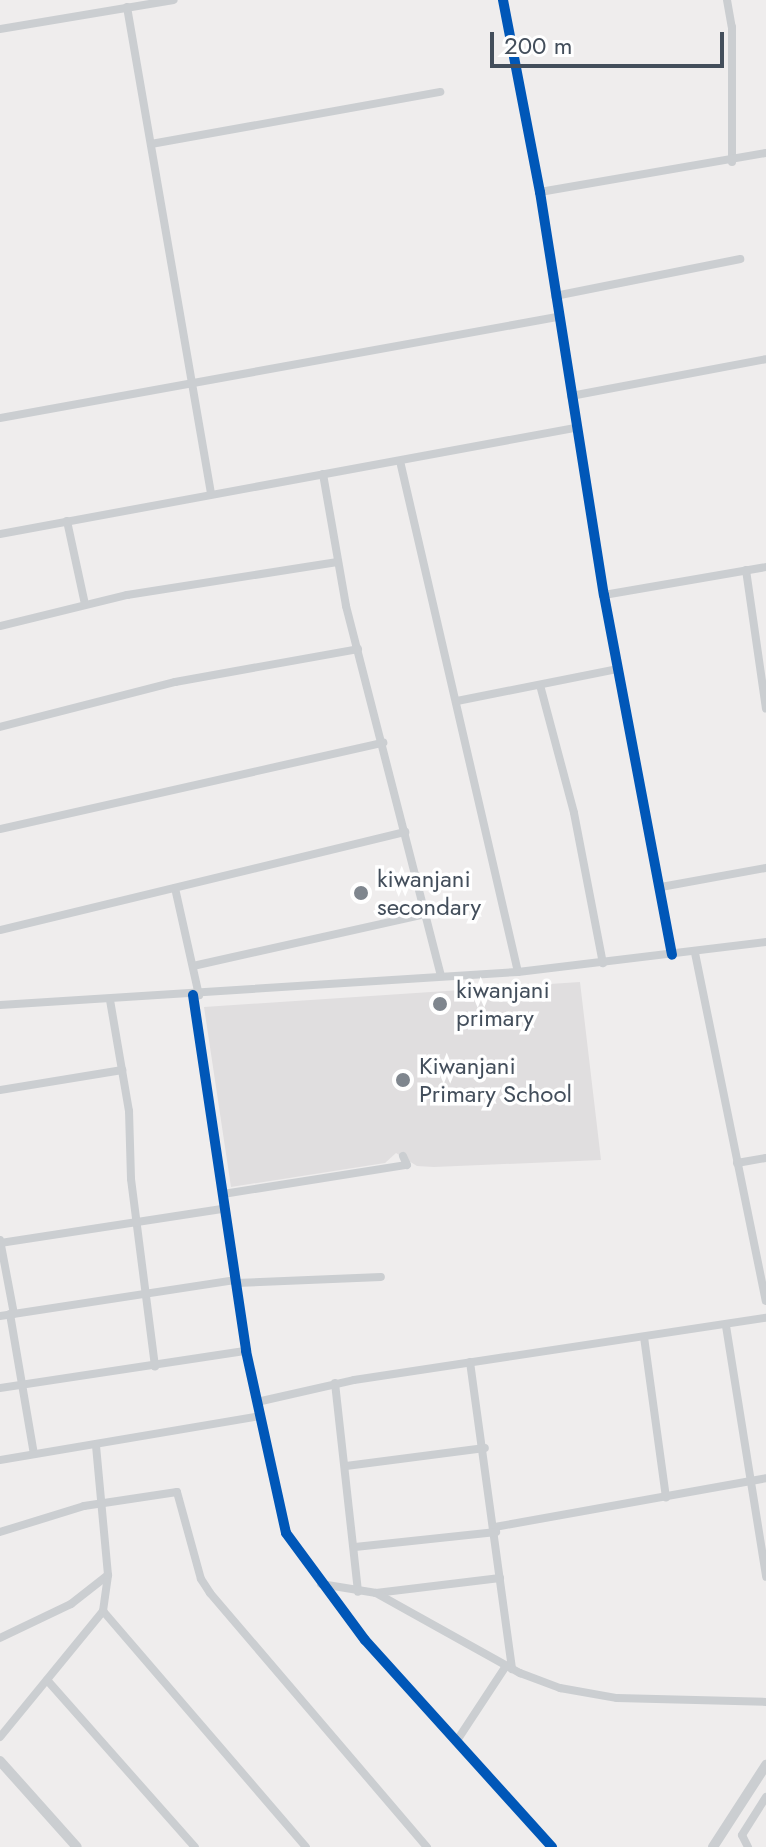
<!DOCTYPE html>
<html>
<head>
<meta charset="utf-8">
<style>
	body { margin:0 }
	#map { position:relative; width:766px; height:1847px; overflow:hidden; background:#efeded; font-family:Jost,sans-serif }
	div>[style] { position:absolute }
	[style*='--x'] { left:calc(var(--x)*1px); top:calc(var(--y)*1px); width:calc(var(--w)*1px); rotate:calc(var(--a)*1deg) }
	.education>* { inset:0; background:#e0dedf }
	.minor>* { height:8px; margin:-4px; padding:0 4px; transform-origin:4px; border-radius:4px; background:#cbced1 }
	.tertiary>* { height:10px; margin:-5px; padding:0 5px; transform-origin:5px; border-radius:5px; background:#cbced1 }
	.cycleway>* { height:10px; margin:-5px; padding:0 5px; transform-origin:5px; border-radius:5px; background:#0057b8 }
	.dots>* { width:22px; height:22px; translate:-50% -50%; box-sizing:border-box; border:4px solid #fff; border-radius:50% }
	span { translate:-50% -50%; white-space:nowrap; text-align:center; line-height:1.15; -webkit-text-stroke:7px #fff; paint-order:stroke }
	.poi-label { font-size:24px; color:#434e5b }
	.left { translate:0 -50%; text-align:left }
	.scale { position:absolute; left:490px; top:32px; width:234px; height:36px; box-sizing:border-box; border:4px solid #434e5b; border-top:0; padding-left:10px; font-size:24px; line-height:28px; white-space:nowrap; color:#434e5b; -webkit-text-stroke:6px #fff; paint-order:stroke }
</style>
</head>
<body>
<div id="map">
	<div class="education">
		<div style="clip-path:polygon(580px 982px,601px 1160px,434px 1167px,417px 1166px,396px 1153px,385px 1163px,231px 1187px,204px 1007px)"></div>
	</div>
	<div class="minor">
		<div style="--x:503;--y:0;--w:196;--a:79.1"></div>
		<div style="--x:540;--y:192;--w:408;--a:81"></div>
		<div style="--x:604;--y:595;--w:366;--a:79.3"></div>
		<div style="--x:727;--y:0;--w:27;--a:80"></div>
		<div style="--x:732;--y:27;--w:135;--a:90"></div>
		<div style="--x:127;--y:7;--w:493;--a:80.2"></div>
		<div style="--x:0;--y:29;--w:176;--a:-9.5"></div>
		<div style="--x:151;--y:144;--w:294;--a:-10.2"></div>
		<div style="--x:540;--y:192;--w:229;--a:-9.8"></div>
		<div style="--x:555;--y:296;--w:189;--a:-11.3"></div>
		<div style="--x:571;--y:396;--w:198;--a:-10.7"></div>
		<div style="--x:0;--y:418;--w:566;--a:-10.28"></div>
		<div style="--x:400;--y:461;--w:524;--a:77"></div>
		<div style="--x:323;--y:474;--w:134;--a:80.1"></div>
		<div style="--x:346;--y:606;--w:382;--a:75.6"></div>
		<div style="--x:67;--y:521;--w:85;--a:77.8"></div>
		<div style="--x:0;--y:534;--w:585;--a:-10.45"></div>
		<div style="--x:746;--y:570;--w:140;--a:81.8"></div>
		<div style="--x:604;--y:595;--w:164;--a:-9.8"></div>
		<div style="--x:0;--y:626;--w:131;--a:-13.7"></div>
		<div style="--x:127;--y:595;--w:213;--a:-8.9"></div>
		<div style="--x:540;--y:685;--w:132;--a:75.1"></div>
		<div style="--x:574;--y:813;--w:153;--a:79.1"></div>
		<div style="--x:457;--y:701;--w:163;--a:-11.3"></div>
		<div style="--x:0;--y:727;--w:181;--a:-14.4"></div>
		<div style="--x:175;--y:682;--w:186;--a:-10.2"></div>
		<div style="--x:0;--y:829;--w:393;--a:-12.7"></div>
		<div style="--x:661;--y:887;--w:107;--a:-10.3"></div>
		<div style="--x:175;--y:888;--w:110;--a:77.4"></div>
		<div style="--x:0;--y:930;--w:417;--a:-13.6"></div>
		<div style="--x:695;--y:953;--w:355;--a:78.5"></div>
		<div style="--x:193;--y:966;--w:239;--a:-12.6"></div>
		<div style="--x:193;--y:995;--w:360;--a:81.5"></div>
		<div style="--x:246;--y:1351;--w:186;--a:77.6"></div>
		<div style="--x:286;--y:1533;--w:133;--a:53.6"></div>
		<div style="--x:365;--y:1640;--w:279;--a:47.9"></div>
		<div style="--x:110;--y:1000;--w:113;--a:80.3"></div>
		<div style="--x:129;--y:1111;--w:68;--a:88.3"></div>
		<div style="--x:131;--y:1179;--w:189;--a:82.7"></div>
		<div style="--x:0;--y:1005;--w:519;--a:-3.65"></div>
		<div style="--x:518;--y:972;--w:250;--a:-6.9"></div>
		<div style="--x:0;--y:1090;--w:124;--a:-9.3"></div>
		<div style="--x:737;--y:1163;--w:29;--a:-10"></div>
		<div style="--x:223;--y:1194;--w:186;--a:-9"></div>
		<div style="--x:407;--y:1165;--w:10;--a:-114"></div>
		<div style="--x:0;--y:1240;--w:75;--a:79.3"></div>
		<div style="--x:0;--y:1243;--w:226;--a:-8.7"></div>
		<div style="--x:236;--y:1283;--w:145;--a:-2.4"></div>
		<div style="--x:10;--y:1314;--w:142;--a:80.3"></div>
		<div style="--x:0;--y:1316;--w:239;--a:-8.7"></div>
		<div style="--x:726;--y:1326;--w:254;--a:80.9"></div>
		<div style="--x:644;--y:1337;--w:162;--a:82.2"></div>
		<div style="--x:470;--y:1362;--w:310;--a:82.2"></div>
		<div style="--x:335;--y:1383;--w:210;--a:83.7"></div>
		<div style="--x:0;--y:1388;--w:249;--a:-8.6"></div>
		<div style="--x:257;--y:1402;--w:99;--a:-12.8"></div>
		<div style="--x:354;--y:1380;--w:417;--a:-8.6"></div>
		<div style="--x:0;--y:1460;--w:264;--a:-9.6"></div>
		<div style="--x:346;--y:1466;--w:140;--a:-7.4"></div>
		<div style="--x:495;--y:1527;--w:275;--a:-10.2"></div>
		<div style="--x:0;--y:1532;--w:88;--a:-17.2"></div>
		<div style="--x:84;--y:1506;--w:94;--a:-8.6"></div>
		<div style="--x:177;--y:1492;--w:90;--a:74.6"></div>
		<div style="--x:201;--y:1579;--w:17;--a:57"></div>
		<div style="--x:210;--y:1593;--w:334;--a:49.5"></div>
		<div style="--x:355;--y:1547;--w:142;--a:-6.1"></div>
		<div style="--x:321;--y:1584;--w:56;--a:9.3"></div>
		<div style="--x:376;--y:1593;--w:125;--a:-6.9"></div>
		<div style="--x:376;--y:1593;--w:165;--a:29.1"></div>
		<div style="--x:520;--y:1673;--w:43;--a:20.6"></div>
		<div style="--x:560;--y:1688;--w:58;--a:10"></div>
		<div style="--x:617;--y:1698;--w:149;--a:1.5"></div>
		<div style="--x:103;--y:1611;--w:311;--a:49.3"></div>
		<div style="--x:0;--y:1638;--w:79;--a:-25.6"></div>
		<div style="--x:71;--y:1604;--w:47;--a:-38.1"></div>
		<div style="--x:47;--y:1680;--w:223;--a:48.5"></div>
		<div style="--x:0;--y:1737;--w:163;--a:-50.7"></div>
		<div style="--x:103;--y:1611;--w:36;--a:-82"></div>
		<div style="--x:108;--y:1575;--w:131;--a:-95.3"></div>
		<div style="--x:456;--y:1742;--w:91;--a:-56.7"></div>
		<div style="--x:748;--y:1847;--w:13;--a:-117"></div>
		<div style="--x:742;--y:1835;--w:45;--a:-57.7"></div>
	</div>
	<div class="tertiary">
		<div style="--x:0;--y:1761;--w:115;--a:48.2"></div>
		<div style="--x:713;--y:1847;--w:98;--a:-57.1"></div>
	</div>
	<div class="cycleway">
		<div style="--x:503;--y:0;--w:196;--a:79.1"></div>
		<div style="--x:540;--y:192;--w:408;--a:81"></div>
		<div style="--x:604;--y:595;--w:366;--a:79.3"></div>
		<div style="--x:193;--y:995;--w:360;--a:81.5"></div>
		<div style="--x:246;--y:1351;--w:186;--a:77.6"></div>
		<div style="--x:286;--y:1533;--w:133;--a:53.6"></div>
		<div style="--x:365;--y:1640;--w:279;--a:47.9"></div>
	</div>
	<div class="dots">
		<div style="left:361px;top:893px;background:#7f868e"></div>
		<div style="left:440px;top:1004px;background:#7f868e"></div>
		<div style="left:403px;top:1080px;background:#7f868e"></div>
	</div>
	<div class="poi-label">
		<span class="left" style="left:377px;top:893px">kiwanjani<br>secondary</span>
		<span class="left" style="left:456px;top:1004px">kiwanjani<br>primary</span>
		<span class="left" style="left:419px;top:1080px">Kiwanjani<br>Primary School</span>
	</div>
	<div class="scale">200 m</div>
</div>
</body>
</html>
